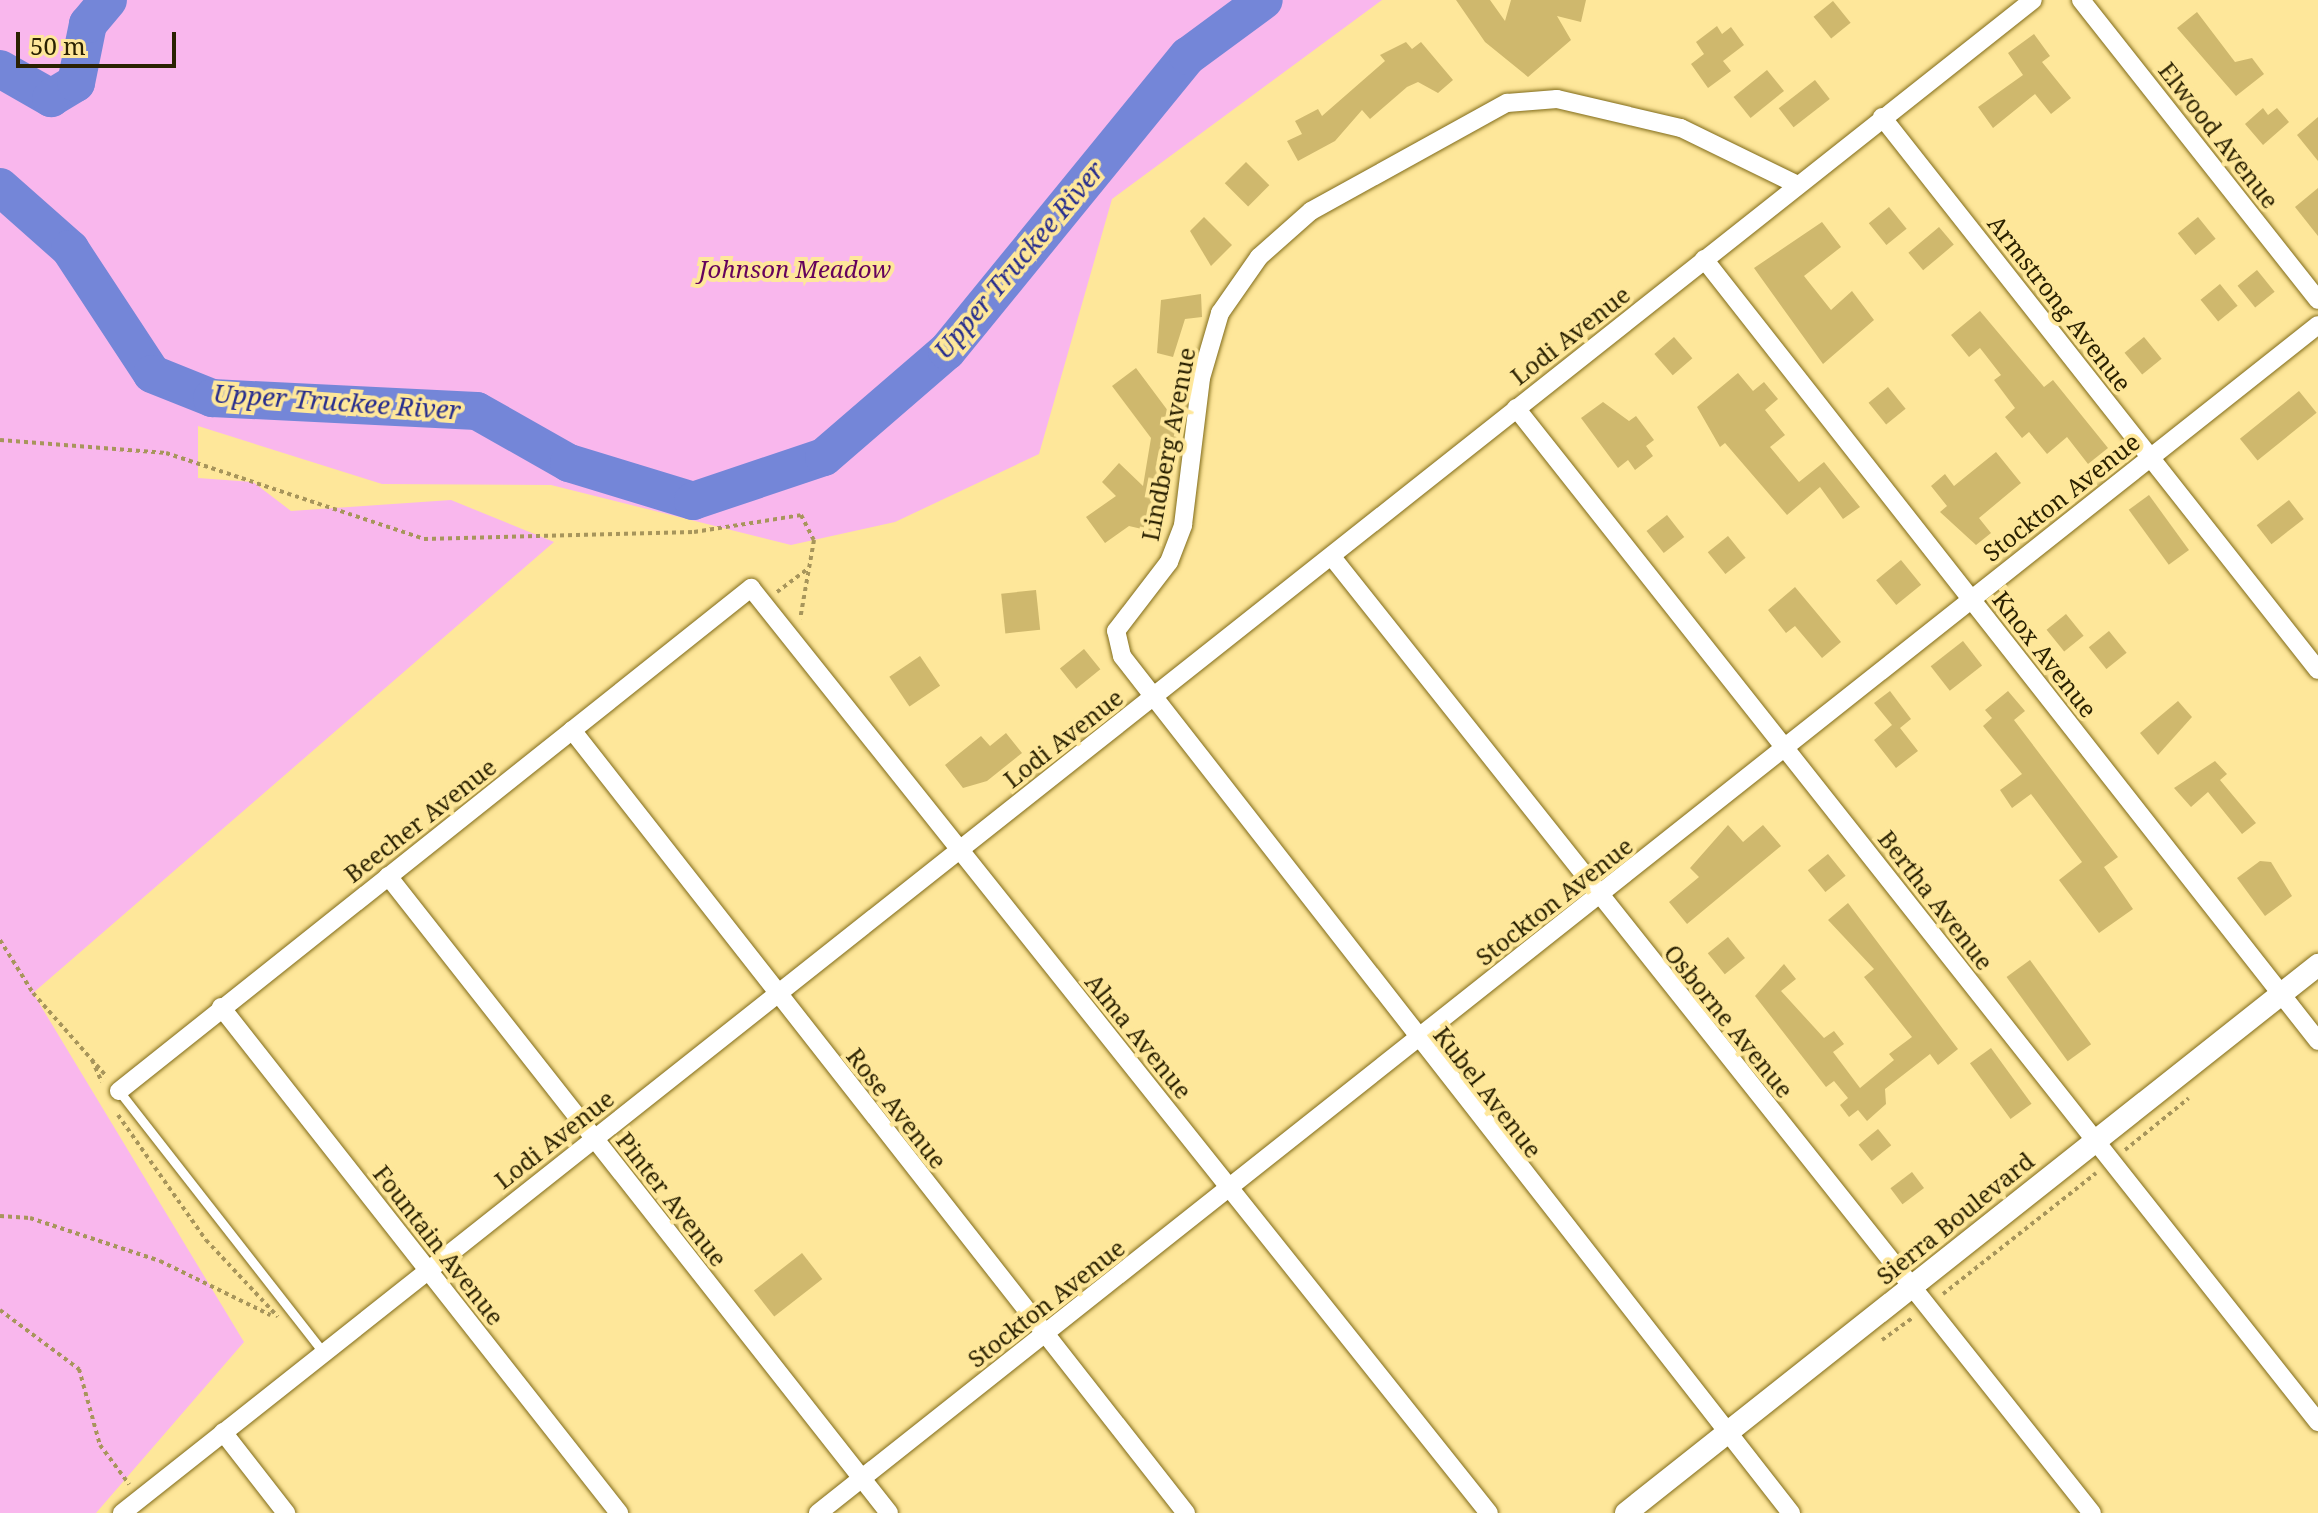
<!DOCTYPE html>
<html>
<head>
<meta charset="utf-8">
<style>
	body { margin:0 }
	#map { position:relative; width:2318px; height:1513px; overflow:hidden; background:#fee79a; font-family:"Noto Serif",serif }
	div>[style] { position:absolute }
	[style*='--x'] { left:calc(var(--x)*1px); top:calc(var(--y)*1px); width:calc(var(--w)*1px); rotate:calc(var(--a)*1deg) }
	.green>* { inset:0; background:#f9b7ed }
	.river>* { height:38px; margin:-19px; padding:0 19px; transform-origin:19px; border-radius:19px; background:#7486d8 }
	.building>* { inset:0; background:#cfb86d; transform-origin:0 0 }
	.path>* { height:4px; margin-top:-2px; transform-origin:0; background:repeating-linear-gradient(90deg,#a7955b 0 4px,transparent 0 8px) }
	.roads { filter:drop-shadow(0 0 2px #806b1a) drop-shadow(0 0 2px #806b1a) }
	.service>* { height:9px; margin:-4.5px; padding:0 4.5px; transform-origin:4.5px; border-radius:4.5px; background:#fff }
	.minor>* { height:18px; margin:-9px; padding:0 9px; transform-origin:9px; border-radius:9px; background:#fff }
	.tertiary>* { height:22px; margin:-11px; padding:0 11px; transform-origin:11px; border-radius:11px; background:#fff }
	span { translate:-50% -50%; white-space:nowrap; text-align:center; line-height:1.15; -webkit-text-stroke:8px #fee79a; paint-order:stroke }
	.street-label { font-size:24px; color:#2a2101 }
	.park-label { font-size:24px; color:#65025c; font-style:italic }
	.water-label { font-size:26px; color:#272d8d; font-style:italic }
	.scale { position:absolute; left:16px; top:32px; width:160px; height:36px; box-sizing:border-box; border:4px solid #2a2101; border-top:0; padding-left:10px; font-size:24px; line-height:28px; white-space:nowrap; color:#2a2101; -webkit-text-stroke:6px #fee79a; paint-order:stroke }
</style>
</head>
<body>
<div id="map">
	<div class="green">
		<div style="clip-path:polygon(0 0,1382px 0,1112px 199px,1039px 454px,895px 522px,791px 545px,551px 485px,382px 484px,198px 426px,198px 478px,253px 482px,291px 511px,451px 500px,554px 542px,33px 993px,244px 1342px,96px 1513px,0 1513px)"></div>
	</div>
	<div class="river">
		<div style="--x:0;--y:69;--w:59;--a:29.6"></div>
		<div style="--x:51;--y:98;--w:29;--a:-31"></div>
		<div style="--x:76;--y:83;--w:60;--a:-78.5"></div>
		<div style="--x:88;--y:24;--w:31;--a:-50"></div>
		<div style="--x:0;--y:187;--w:94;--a:41.5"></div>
		<div style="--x:70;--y:249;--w:149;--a:56.7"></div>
		<div style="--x:152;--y:374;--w:65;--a:21.8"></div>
		<div style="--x:212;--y:398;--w:265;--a:2.8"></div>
		<div style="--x:477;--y:411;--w:106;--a:29.5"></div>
		<div style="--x:569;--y:463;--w:130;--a:17"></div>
		<div style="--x:693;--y:501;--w:138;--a:-18.6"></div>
		<div style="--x:824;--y:457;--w:162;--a:-40.8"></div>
		<div style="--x:947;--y:351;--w:381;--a:-50.8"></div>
		<div style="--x:1188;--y:56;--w:94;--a:-36.4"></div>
	</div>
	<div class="building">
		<div style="clip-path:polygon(1456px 0,1490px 0,1505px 21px,1511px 0,1586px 0,1581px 22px,1557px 16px,1571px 40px,1528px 77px,1485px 42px)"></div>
		<div style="left:1833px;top:1px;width:28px;height:25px;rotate:51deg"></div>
		<div style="clip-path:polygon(2197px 12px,2235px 62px,2252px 58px,2264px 74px,2236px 96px,2177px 28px)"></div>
		<div style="clip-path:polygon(1717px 26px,1722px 34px,1731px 27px,1744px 45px,1723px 61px,1731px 71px,1708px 88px,1691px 64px,1704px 54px,1696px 42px)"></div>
		<div style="clip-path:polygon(2034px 34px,2050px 56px,2042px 62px,2071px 98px,2051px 114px,2035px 94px,1993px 128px,1978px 107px,2023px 75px,2008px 53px)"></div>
		<div style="clip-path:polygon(1406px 42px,1412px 49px,1421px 42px,1453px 80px,1438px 93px,1418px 82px,1407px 87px,1370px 119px,1362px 110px,1335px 141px,1298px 161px,1287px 141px,1302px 134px,1295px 121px,1318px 109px,1322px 116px,1385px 61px,1380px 55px)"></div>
		<div style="left:1767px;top:70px;width:27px;height:43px;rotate:51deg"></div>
		<div style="left:1815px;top:80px;width:24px;height:46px;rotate:52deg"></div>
		<div style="clip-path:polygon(2263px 108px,2268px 115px,2277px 108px,2289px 122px,2263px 145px,2245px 124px)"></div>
		<div style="clip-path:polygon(2318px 117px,2318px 161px,2297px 135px)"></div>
		<div style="left:1246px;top:162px;width:33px;height:30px;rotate:45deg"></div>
		<div style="clip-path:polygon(2318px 188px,2318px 236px,2295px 207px)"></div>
		<div style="left:1889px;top:207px;width:28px;height:26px;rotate:51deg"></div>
		<div style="clip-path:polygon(1204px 217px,1232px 245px,1211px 266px,1190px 231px)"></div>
		<div style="left:2198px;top:217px;width:28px;height:26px;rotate:51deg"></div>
		<div style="clip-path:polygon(1822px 222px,1841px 247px,1804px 276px,1831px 310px,1852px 291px,1874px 320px,1823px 364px,1754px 268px)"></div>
		<div style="left:1939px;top:227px;width:23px;height:40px;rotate:50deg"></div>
		<div style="left:2257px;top:270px;width:28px;height:25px;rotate:51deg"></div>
		<div style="left:2220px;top:284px;width:28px;height:25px;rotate:51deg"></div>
		<div style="clip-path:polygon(1201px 294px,1202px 317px,1185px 319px,1173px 357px,1157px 353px,1161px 300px)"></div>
		<div style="clip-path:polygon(1980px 311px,2044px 387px,2053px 380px,2108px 448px,2088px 464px,2067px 437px,2047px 454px,2029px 432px,2022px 438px,2005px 417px,2015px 408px,1994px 380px,2001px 375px,1980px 348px,1969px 357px,1951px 335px)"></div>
		<div style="left:1674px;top:337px;width:28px;height:26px;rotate:49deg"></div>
		<div style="left:2144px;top:337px;width:28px;height:25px;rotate:51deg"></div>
		<div style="clip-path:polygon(1136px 368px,1180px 427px,1172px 480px,1159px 533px,1129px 526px,1105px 543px,1086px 517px,1116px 496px,1102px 482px,1119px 463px,1143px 486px,1151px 438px,1112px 386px)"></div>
		<div style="clip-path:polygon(1738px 373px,1753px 391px,1764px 382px,1778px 399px,1765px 410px,1785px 435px,1770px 447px,1799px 482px,1824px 462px,1860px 507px,1843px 519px,1820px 487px,1787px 515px,1725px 443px,1720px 447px,1697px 407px)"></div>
		<div style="left:1888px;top:387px;width:28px;height:25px;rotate:51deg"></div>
		<div style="left:2299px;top:391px;width:28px;height:76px;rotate:51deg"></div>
		<div style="clip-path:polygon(1603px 402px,1629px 421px,1636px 416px,1654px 440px,1646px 446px,1653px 456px,1635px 470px,1628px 460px,1618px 468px,1581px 418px)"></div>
		<div style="clip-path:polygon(1996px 452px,2021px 483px,1979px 518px,1991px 533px,1976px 545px,1940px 512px,1947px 506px,1931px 486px,1945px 474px,1954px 486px)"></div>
		<div style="left:2149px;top:495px;width:68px;height:25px;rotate:54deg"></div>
		<div style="left:2289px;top:500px;width:24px;height:41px;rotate:52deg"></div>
		<div style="left:1667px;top:515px;width:28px;height:26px;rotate:52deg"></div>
		<div style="left:1728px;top:536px;width:28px;height:26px;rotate:51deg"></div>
		<div style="left:1901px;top:560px;width:32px;height:32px;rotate:51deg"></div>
		<div style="clip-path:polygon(1795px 587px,1841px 642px,1822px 658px,1795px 626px,1786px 633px,1768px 610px)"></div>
		<div style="left:1036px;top:590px;width:40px;height:35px;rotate:84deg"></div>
		<div style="left:2066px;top:614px;width:28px;height:25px;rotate:51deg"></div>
		<div style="left:2109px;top:631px;width:28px;height:26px;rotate:51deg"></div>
		<div style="left:1963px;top:641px;width:31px;height:41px;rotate:52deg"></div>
		<div style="left:1084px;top:649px;width:26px;height:31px;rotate:51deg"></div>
		<div style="left:920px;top:656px;width:36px;height:37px;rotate:56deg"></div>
		<div style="clip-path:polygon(1890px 691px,1911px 719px,1900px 728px,1918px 751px,1896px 768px,1874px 740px,1892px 725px,1874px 703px)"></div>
		<div style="clip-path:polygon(2008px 691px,2025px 711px,2014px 720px,2118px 857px,2104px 867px,2133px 909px,2099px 933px,2059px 880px,2082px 862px,2031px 794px,2012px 808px,2000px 790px,2022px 774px,1983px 726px,1992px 718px,1985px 710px)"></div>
		<div style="clip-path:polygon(2178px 701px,2192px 717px,2158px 755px,2140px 733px)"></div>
		<div style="clip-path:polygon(1006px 733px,1022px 753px,987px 781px,963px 788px,945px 765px,981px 736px,990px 746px)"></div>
		<div style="clip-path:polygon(2215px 761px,2227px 774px,2220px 780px,2256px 823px,2242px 834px,2208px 792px,2191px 807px,2174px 788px)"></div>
		<div style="clip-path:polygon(1728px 825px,1743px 842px,1763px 825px,1781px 846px,1687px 924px,1669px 902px,1699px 877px,1690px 868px)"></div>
		<div style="left:1828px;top:854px;width:28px;height:26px;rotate:51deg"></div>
		<div style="clip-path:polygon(2260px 861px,2271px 862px,2292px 896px,2265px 916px,2237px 878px)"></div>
		<div style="clip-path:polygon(1848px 903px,1958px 1049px,1938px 1065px,1930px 1054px,1885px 1089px,1886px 1104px,1867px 1121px,1858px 1110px,1849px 1117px,1840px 1105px,1848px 1098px,1834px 1081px,1826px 1087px,1755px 996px,1784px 964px,1796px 979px,1781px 991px,1824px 1038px,1834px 1031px,1844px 1044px,1833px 1052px,1860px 1088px,1894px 1060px,1889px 1054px,1912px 1037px,1864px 977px,1874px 969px,1828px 920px)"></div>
		<div style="left:1728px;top:937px;width:27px;height:26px;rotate:51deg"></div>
		<div style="left:2030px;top:960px;width:104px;height:29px;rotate:54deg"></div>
		<div style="left:1991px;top:1048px;width:69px;height:26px;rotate:54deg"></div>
		<div style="left:1878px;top:1129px;width:21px;height:25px;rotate:51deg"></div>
		<div style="left:1912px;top:1172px;width:20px;height:27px;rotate:53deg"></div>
		<div style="left:802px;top:1253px;width:33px;height:61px;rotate:52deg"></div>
	</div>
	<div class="path">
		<div style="--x:0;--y:440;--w:167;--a:4.5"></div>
		<div style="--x:166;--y:453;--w:272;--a:18.4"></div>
		<div style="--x:424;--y:539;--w:270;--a:-1.5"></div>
		<div style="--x:694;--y:532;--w:108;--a:-9"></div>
		<div style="--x:801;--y:515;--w:28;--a:63"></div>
		<div style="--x:814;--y:540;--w:80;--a:100"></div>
		<div style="--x:777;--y:592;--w:38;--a:-37"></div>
		<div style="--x:0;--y:940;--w:62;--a:58.1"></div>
		<div style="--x:33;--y:993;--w:112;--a:48.6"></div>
		<div style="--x:92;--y:1060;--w:24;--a:66"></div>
		<div style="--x:118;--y:1115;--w:153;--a:54.9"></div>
		<div style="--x:206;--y:1240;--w:105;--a:46.9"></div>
		<div style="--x:2125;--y:1150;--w:82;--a:-39.1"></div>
		<div style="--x:0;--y:1216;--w:30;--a:4"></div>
		<div style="--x:30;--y:1218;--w:137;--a:18.3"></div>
		<div style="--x:160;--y:1261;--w:123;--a:26.1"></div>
		<div style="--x:1943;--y:1294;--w:195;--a:-38.3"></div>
		<div style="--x:0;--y:1310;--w:99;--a:36.8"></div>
		<div style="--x:79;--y:1369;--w:79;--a:74.6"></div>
		<div style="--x:100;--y:1445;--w:49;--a:53.4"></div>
		<div style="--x:1882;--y:1340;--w:39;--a:-36"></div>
	</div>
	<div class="roads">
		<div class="service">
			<div style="--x:119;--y:1091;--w:330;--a:52"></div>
		</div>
		<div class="minor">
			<div style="--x:2081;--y:0;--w:382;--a:51.7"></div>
			<div style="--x:1882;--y:117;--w:704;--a:51.75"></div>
			<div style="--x:1704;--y:259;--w:994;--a:51.86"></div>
			<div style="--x:1516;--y:408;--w:1293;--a:51.66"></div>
			<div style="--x:1332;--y:557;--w:1221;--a:51.52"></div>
			<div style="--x:572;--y:730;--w:995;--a:51.9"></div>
			<div style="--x:388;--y:876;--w:810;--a:51.81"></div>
			<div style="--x:221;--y:1007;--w:644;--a:51.81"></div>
			<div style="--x:119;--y:1091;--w:808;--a:-38.52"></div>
			<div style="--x:751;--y:588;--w:1183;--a:51.42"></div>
			<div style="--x:223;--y:1432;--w:103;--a:52.1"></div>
			<div style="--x:122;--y:1513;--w:2437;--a:-38.37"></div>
			<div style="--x:818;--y:1513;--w:1913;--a:-38.38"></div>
			<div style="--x:1791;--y:1513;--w:1087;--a:-127.98"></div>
			<div style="--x:1122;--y:656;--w:26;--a:-103"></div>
			<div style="--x:1116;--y:631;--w:87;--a:-52.5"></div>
			<div style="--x:1169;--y:562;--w:40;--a:-69"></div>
			<div style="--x:1183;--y:525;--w:148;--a:-83"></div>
			<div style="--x:1201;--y:378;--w:68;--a:-73.7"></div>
			<div style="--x:1220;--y:313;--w:68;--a:-55.1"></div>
			<div style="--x:1259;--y:257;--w:69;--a:-41.5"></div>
			<div style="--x:1311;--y:211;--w:224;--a:-28.9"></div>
			<div style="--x:1507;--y:103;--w:50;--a:-4.6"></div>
			<div style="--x:1557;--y:99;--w:127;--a:13.2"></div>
			<div style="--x:1681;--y:128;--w:130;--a:26"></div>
		</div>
		<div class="tertiary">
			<div style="--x:1626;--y:1513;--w:883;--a:-38.38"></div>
		</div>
	</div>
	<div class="street-label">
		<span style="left:2219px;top:135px;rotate:52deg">Elwood Avenue</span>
		<span style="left:2060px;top:303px;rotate:52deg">Armstrong Avenue</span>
		<span style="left:1570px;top:335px;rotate:-38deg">Lodi Avenue</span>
		<span style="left:1168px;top:444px;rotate:-79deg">Lindberg Avenue</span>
		<span style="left:2061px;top:497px;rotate:-38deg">Stockton Avenue</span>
		<span style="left:2045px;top:654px;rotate:52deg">Knox Avenue</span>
		<span style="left:1063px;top:738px;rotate:-38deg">Lodi Avenue</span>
		<span style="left:420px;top:820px;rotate:-38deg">Beecher Avenue</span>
		<span style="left:1936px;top:900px;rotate:52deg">Bertha Avenue</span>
		<span style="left:1554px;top:901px;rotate:-38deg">Stockton Avenue</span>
		<span style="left:1729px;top:1021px;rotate:51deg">Osborne Avenue</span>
		<span style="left:1139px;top:1036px;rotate:51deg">Alma Avenue</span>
		<span style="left:1488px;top:1092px;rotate:52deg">Kubel Avenue</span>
		<span style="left:897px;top:1108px;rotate:52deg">Rose Avenue</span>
		<span style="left:554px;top:1139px;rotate:-38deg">Lodi Avenue</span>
		<span style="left:672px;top:1199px;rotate:52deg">Pinter Avenue</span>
		<span style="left:1955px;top:1218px;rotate:-39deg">Sierra Boulevard</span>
		<span style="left:439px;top:1245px;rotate:52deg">Fountain Avenue</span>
		<span style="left:1046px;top:1303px;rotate:-38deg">Stockton Avenue</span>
	</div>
	<div class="park-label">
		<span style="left:795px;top:269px">Johnson Meadow</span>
	</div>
	<div class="water-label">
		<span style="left:1019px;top:260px;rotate:-50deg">Upper Truckee River</span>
		<span style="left:337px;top:402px;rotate:4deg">Upper Truckee River</span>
	</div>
	<div class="scale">50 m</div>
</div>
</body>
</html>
